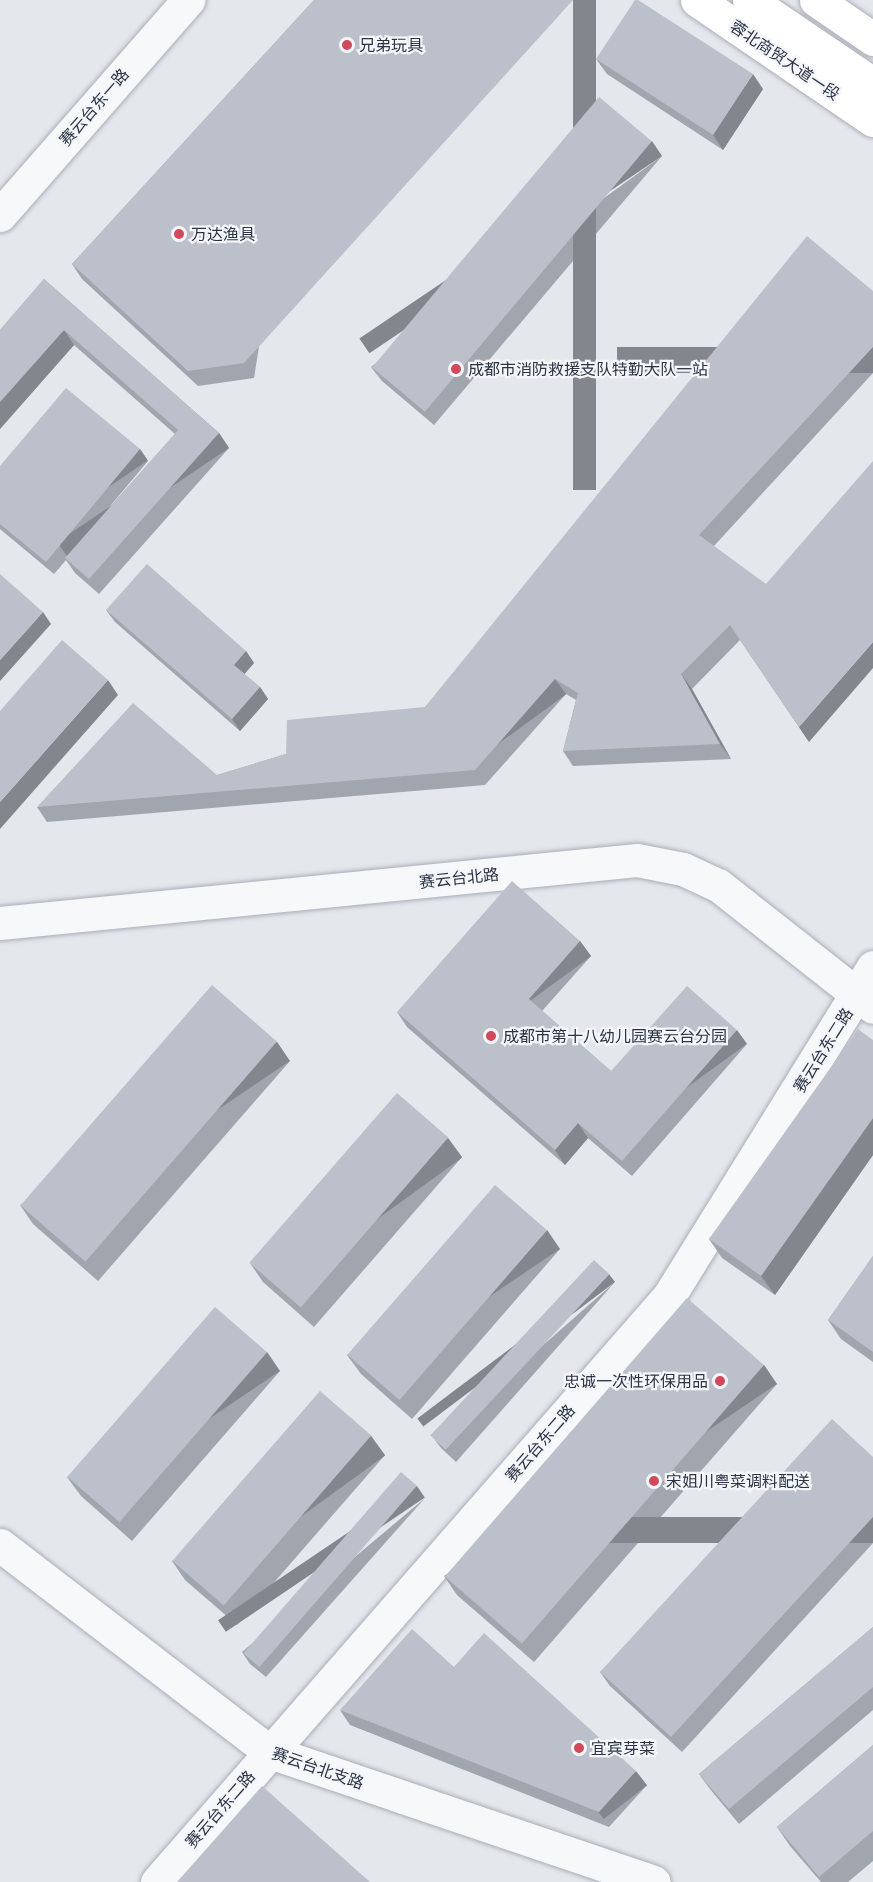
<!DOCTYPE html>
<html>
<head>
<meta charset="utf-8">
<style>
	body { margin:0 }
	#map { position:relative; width:873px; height:1882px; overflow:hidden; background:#e4e7ec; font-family:Lato,"Noto Sans SC",sans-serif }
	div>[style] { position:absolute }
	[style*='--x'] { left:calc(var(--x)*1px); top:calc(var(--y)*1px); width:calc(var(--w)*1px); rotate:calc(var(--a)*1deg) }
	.roads { filter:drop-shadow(0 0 2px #a9aeb7) drop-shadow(0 0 2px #a9aeb7) }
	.minor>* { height:33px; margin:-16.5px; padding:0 16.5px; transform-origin:16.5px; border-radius:16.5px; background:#f7f8fa }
	.major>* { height:33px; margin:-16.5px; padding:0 16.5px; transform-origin:16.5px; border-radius:16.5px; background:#fff }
	.highway>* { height:33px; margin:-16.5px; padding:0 16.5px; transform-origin:16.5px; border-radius:16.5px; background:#fff }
	.wall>* { inset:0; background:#a1a5ae }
	.shaded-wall>* { inset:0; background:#83868d; transform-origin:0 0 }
	.building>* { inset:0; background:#bbc0ca; transform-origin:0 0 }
	.dots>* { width:16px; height:16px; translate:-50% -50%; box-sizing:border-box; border:3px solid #f4f6f9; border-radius:50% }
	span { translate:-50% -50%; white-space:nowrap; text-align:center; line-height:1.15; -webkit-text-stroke:4.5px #f4f6f9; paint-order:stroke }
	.poi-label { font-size:16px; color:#2b3445 }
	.left { translate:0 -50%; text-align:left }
	.right { translate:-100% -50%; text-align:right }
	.street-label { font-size:16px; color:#2b3445 }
</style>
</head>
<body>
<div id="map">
	<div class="roads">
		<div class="minor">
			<div style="--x:0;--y:215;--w:286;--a:-48.8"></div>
			<div style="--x:0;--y:923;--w:640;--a:-5.65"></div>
			<div style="--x:637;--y:860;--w:47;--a:11.1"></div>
			<div style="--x:683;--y:869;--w:38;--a:25"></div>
			<div style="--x:718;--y:885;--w:197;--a:38.2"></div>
			<div style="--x:0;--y:1545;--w:340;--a:37.5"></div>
			<div style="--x:270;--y:1752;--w:405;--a:18.7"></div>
			<div style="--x:157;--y:1882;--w:778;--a:-48.86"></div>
			<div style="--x:669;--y:1296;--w:387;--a:-58.2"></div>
		</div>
		<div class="major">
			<div style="--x:697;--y:0;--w:213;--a:34.3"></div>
		</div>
		<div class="highway">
			<div style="--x:749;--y:0;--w:150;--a:34.1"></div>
			<div style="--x:816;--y:0;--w:69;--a:34.4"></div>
		</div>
	</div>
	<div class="wall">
		<div style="clip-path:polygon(314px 0,254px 378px,198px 386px,82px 279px,72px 264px)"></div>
		<div style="clip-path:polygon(596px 59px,763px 89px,723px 150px,607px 74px)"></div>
		<div style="clip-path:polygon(662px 156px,434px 425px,382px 381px,371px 367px)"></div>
		<div style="clip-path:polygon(44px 279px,219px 433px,229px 448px,99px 594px,75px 573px,66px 560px,54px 574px,0 529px,0 466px,140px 449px,148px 461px,101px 517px,175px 434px,74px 345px,0 429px,0 330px)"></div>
		<div style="clip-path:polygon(873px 291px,873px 373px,714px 546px,809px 742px,740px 640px,692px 689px,731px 759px,573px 766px,563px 751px,576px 700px,566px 694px,485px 785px,47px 822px,37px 807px,217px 775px,286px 754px,425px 707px)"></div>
		<div style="clip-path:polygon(106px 610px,246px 651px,254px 663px,244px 674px,260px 687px,268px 699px,240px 731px,115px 622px)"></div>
		<div style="clip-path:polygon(580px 941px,591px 956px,542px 1011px,611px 1071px,747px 1044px,632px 1176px,588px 1138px,565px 1165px,407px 1027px,397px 1012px)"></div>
		<div style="clip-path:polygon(873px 1040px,873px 1155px,775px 1295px,722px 1258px,709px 1239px)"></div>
		<div style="clip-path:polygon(277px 1042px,290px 1061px,98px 1281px,33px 1224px,20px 1205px)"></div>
		<div style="clip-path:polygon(448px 1138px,462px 1157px,314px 1327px,263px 1282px,250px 1263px)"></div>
		<div style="clip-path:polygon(547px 1230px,560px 1249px,412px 1419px,361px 1374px,347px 1355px)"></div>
		<div style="clip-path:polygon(873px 1256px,873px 1362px,841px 1339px,828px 1320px)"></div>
		<div style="clip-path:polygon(615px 1282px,456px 1462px,441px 1448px,435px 1440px)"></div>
		<div style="clip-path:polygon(267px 1352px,280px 1371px,132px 1541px,81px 1496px,67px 1477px)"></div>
		<div style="clip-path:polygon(764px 1365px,777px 1384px,534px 1662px,457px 1595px,444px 1576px)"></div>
		<div style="clip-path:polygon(371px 1436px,385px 1455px,237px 1625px,185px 1580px,172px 1561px)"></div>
		<div style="clip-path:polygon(873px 1457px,873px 1543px,682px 1752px,610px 1686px,600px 1672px)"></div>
		<div style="clip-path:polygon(425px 1498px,266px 1677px,250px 1664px,242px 1652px)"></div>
		<div style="clip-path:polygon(873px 1627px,873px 1710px,739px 1824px,710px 1789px,699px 1774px)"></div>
		<div style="clip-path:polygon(340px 1710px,647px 1785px,609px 1827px,350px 1725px)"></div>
		<div style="clip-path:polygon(873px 1745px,873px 1861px,848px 1882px,821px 1882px,790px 1846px,777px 1827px)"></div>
	</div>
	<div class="shaded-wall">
		<div style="left:573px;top:0;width:23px;height:490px"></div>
		<div style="clip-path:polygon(753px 74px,763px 89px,723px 150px,713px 135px)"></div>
		<div style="left:652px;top:141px;width:18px;height:353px;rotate:56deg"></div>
		<div style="clip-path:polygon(64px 330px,74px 345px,0 429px,0 402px)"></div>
		<div style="left:873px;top:347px;width:26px;height:256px;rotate:90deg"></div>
		<div style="left:219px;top:433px;width:18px;height:195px;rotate:56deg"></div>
		<div style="left:140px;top:449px;width:14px;height:147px;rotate:56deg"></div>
		<div style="clip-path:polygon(43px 612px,51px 624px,0 681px,0 660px)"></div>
		<div style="clip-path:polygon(873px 642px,873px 668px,809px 742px,799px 727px)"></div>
		<div style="clip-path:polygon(246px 651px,254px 663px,242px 677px,234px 665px)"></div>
		<div style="clip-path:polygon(681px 674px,692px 689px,731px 759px,720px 744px)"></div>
		<div style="left:555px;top:679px;width:19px;height:121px;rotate:54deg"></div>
		<div style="clip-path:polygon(108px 680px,118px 695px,0 829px,0 802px)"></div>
		<div style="clip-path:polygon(260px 687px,268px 699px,240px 731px,232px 719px)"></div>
		<div style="left:580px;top:941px;width:19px;height:77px;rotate:54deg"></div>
		<div style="left:737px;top:1030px;width:17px;height:174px;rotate:54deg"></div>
		<div style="left:277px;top:1042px;width:23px;height:292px;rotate:56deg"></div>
		<div style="clip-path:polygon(873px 1118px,873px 1155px,775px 1295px,761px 1276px)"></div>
		<div style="clip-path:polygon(578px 1123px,588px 1138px,565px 1165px,555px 1150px)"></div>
		<div style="left:448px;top:1138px;width:24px;height:225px;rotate:54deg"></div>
		<div style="left:547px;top:1230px;width:23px;height:225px;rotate:56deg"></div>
		<div style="left:609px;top:1274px;width:10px;height:240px;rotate:53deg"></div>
		<div style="left:267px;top:1352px;width:23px;height:225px;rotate:56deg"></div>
		<div style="left:764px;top:1365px;width:23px;height:369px;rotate:56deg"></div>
		<div style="left:371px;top:1436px;width:24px;height:225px;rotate:54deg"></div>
		<div style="left:417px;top:1486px;width:14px;height:240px;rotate:56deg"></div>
		<div style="left:873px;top:1517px;width:26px;height:299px;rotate:90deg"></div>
		<div style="left:636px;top:1771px;width:18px;height:55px;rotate:52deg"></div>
	</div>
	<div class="building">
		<div style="clip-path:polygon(314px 0,573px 0,244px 363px,188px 371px,72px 264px)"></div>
		<div style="clip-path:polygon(635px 0,638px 0,753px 74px,713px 135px,596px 59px)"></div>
		<div style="left:599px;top:97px;width:69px;height:353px;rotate:40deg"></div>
		<div style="clip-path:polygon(807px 236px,873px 291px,873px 347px,699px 535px,766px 584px,873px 461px,873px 642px,799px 727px,730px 625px,681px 674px,720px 744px,563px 751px,578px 693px,555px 679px,475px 770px,37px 807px,133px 703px,217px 775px,286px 754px,287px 720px,425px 707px)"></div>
		<div style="clip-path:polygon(44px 279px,219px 433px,89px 579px,65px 558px,178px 430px,64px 330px,0 402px,0 330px)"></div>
		<div style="clip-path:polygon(66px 388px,140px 449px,46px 562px,0 524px,0 466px)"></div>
		<div style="clip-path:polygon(147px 564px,246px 651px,234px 665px,260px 687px,232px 719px,106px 610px)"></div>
		<div style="clip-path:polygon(0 574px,43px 612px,0 660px)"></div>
		<div style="clip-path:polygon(62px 640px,108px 680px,0 802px,0 711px)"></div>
		<div style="clip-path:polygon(512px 881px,580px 941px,529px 999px,611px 1071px,687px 986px,737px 1030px,622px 1161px,578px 1123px,555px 1150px,397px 1012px)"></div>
		<div style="left:212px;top:985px;width:86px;height:292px;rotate:41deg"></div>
		<div style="clip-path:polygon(858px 1029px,873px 1040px,873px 1118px,761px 1276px,709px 1239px)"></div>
		<div style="left:397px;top:1093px;width:68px;height:225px;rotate:41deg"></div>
		<div style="left:495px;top:1185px;width:69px;height:225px;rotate:41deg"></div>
		<div style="clip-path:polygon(873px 1256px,873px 1352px,828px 1320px)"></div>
		<div style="left:594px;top:1260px;width:21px;height:240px;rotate:43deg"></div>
		<div style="left:687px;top:1298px;width:102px;height:369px;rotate:41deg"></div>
		<div style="left:215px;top:1307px;width:69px;height:225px;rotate:41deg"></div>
		<div style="left:320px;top:1391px;width:68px;height:225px;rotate:41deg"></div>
		<div style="clip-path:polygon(832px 1419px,873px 1457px,873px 1517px,671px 1737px,600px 1672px)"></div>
		<div style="left:401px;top:1472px;width:21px;height:240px;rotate:41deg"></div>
		<div style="clip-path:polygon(873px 1627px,873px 1687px,729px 1809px,699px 1774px)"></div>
		<div style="clip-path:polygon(412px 1629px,454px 1667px,484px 1633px,636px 1771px,599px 1812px,340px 1710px)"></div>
		<div style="clip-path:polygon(873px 1745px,873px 1831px,819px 1877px,777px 1827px)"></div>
		<div style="clip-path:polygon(262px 1786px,370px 1882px,177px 1882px)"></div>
	</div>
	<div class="dots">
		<div style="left:347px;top:45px;background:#d1495b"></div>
		<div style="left:179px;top:234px;background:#d1495b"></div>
		<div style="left:456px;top:369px;background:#d1495b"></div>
		<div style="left:491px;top:1036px;background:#d1495b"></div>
		<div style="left:720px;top:1381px;background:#d1495b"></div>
		<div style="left:654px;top:1481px;background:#d1495b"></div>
		<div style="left:579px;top:1748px;background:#d1495b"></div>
	</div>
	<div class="poi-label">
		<span class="left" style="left:359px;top:45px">兄弟玩具</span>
		<span class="left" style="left:191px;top:234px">万达渔具</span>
		<span class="left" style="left:468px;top:369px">成都市消防救援支队特勤大队一站</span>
		<span class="left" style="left:503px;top:1036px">成都市第十八幼儿园赛云台分园</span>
		<span class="right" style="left:708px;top:1381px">忠诚一次性环保用品</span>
		<span class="left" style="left:666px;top:1481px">宋姐川粤菜调料配送</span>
		<span class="left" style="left:591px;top:1748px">宜宾芽菜</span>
	</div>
	<div class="street-label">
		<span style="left:785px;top:60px;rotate:34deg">蓉北商贸大道一段</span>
		<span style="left:94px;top:107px;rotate:-49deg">赛云台东一路</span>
		<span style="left:459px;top:878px;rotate:-6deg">赛云台北路</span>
		<span style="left:823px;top:1050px;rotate:-58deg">赛云台东二路</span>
		<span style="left:540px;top:1443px;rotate:-49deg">赛云台东二路</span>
		<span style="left:318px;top:1768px;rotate:19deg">赛云台北支路</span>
		<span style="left:220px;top:1809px;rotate:-49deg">赛云台东二路</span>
	</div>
</div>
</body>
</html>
